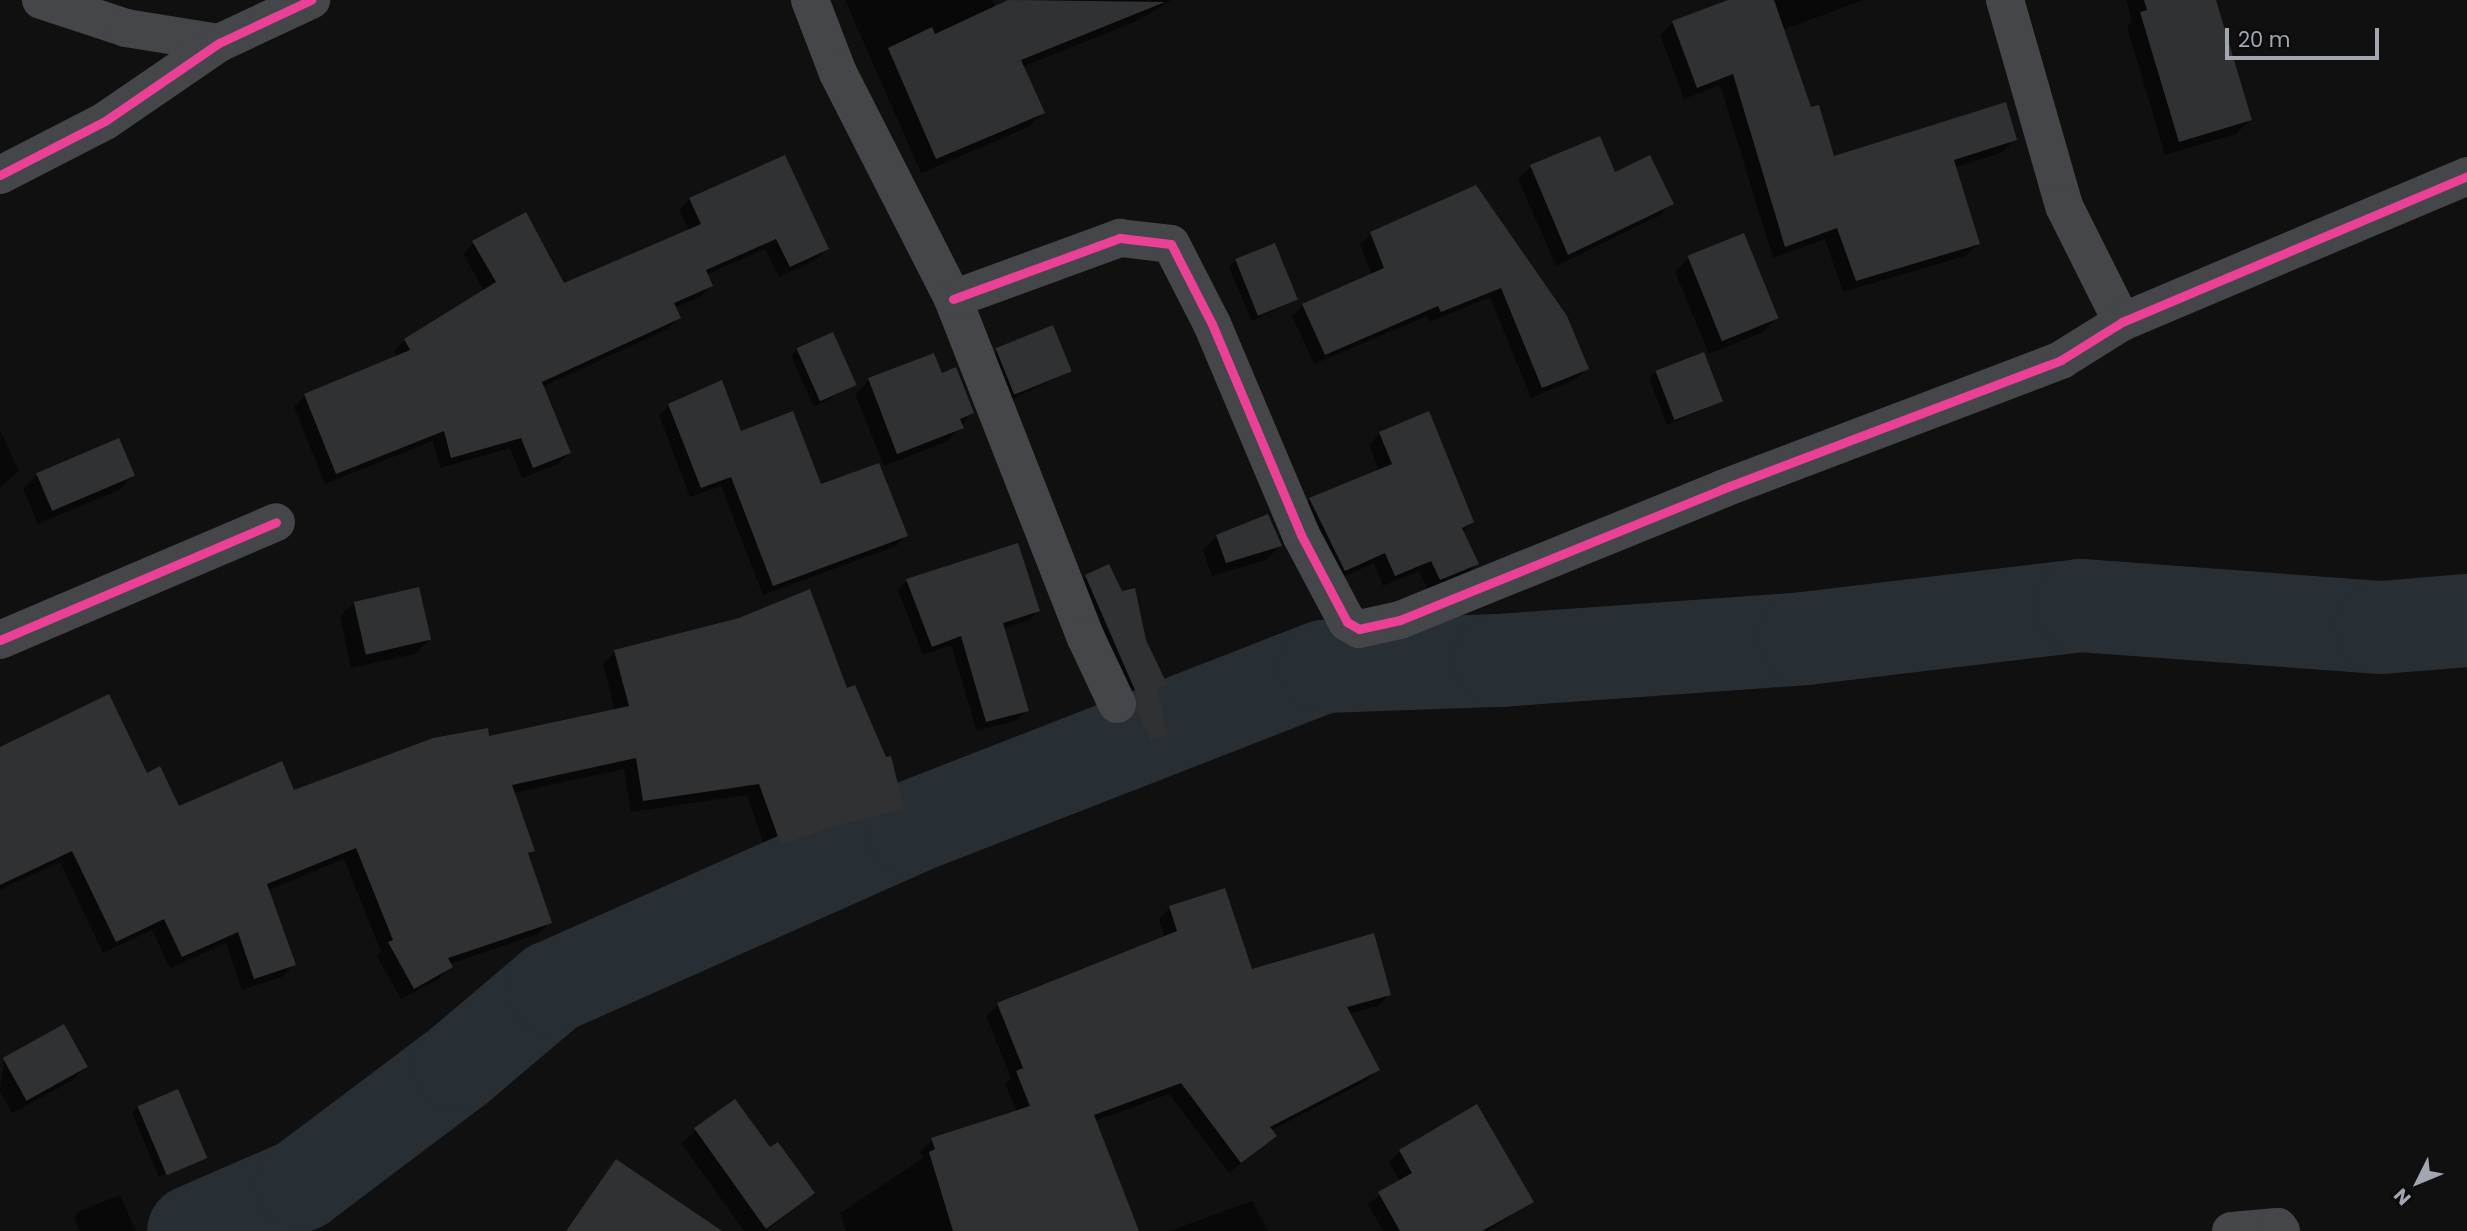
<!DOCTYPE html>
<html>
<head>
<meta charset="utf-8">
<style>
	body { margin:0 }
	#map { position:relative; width:2467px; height:1231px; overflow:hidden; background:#101010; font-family:Poppins,sans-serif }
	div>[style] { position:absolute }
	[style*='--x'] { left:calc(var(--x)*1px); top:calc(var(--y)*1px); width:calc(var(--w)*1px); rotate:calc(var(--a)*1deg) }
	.shadow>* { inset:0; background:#0007 }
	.river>* { height:93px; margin:-46.5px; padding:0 46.5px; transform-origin:46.5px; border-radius:46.5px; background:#282f34 }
	.building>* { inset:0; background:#303133; transform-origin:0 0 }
	.minor>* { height:38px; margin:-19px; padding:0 19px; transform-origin:19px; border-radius:19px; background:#444649 }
	.cycleway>* { height:9px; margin:-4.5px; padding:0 4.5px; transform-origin:4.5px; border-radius:4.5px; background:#ea4096 }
	span { translate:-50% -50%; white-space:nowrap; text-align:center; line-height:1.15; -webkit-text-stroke:6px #0b0b0c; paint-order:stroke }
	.north { position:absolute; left:2383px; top:1147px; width:70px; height:70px; -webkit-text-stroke:5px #0b0b0c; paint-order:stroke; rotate:227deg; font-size:19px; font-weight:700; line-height:28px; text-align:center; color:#a1a6b1 }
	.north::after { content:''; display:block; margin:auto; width:24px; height:32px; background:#a1a6b1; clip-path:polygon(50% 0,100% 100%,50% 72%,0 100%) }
	.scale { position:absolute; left:2225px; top:28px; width:154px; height:32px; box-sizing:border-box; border:4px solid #a1a6b1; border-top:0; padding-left:9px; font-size:21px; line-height:24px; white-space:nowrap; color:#a1a6b1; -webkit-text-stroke:5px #0b0b0c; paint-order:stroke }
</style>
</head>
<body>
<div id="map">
	<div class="shadow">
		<div style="clip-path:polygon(845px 0,992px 0,996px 9px,1019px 0,1171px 0,1139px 20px,1022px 67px,1043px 113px,1027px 128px,921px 173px)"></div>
		<div style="clip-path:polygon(1733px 0,1863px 0,1783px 30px,1810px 110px,1833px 158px,2015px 139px,2003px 152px,1954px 168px,1978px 244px,1965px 256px,1843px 292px,1825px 239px,1773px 258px,1720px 85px,1684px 99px,1660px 35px,1673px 22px)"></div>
		<div style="clip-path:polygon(2126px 0,2214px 0,2250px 120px,2236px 134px,2165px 155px,2127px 27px,2132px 22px)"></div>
		<div style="clip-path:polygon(1599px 139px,1614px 174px,1672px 204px,1659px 216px,1556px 266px,1518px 179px,1531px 167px)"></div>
		<div style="clip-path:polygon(1475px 187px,1587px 368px,1576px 379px,1531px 398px,1490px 297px,1430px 322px,1427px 316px,1314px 364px,1292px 316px,1303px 305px,1372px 275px,1360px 244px,1371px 233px)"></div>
		<div style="clip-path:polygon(690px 199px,827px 249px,816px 260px,779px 277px,765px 249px,706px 275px,711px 286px,700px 297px,674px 308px,679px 318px,668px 329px,542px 387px,569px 453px,558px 464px,522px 478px,510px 448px,440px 468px,433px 441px,325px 484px,294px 407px,305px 396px,397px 357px,394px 351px,405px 340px,484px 291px,463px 254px,474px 243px,563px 285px,689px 231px,679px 210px)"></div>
		<div style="clip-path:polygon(1689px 258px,1777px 318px,1763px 332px,1709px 354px,1675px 272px)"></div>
		<div style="clip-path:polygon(1236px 260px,1296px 299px,1252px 321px,1229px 267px)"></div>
		<div style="clip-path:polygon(797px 349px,855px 385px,814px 407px,791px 356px)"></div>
		<div style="clip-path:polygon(997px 351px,1070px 371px,1008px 401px,991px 357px)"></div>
		<div style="clip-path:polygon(1656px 371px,1721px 402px,1667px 425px,1649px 378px)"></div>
		<div style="clip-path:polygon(941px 375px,972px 413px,948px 441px,884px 466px,855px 394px,869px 380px)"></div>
		<div style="clip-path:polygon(669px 405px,739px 434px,906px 536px,896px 546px,763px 595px,721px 486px,690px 497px,659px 415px)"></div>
		<div style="clip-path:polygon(0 430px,19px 471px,0 487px)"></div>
		<div style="clip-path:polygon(1380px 433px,1472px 522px,1462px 532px,1477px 564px,1465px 575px,1428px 591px,1419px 571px,1383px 586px,1374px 563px,1333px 582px,1299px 511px,1310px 499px,1379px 471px,1369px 445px)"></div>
		<div style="clip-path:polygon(37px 475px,133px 476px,119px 490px,38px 524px,23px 489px)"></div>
		<div style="clip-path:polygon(1217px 536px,1280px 546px,1266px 560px,1212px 576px,1203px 550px)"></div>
		<div style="clip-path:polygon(1086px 577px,1144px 641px,1165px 684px,1155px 692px,1165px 734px,1158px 741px,1144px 746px,1131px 718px,1131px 702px,1079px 583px)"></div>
		<div style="clip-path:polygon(907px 580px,1038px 610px,1029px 620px,1003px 629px,1027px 710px,1017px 720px,977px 731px,951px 645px,923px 655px,898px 590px)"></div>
		<div style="clip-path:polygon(354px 602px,429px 640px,415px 654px,351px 668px,340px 616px)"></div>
		<div style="clip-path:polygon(615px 652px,846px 690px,902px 809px,889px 821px,816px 838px,768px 856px,747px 795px,631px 812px,624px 769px,513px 793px,533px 850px,527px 856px,550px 922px,538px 934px,450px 964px,439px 979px,401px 999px,377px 956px,381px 952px,344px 859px,268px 890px,294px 964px,282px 977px,242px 990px,226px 943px,170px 968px,152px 930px,103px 953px,60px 862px,0 890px,0 753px,146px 775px,178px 808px,294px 792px,488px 738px,615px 711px,603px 664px)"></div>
		<div style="clip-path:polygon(1170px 908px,1251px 971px,1390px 994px,1378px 1006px,1349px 1014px,1378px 1069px,1366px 1081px,1270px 1131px,1274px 1136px,1229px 1173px,1169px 1094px,1095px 1121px,1137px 1231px,846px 1231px,840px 1213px,923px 1158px,920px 1152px,932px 1140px,1017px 1112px,1005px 1084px,1011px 1078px,986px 1016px,998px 1005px,1165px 938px,1159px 919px)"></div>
		<div style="clip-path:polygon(4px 1059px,86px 1067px,72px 1081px,12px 1113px,0 1091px)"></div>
		<div style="clip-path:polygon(735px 1101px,769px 1150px,813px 1193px,766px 1231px,744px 1231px,681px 1143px)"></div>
		<div style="clip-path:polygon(138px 1106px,205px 1158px,159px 1177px,132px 1113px)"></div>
		<div style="clip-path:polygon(1400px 1151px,1531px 1202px,1488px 1231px,1383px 1231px,1368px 1204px,1400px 1181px,1389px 1162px)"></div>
		<div style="clip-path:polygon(617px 1161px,719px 1231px,565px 1231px)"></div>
		<div style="clip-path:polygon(120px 1195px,136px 1231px,79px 1231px,74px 1218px,80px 1211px)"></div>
		<div style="clip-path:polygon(1252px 1201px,1268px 1231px,1169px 1231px)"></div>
	</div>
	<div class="river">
		<div style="--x:193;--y:1231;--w:118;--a:-23.5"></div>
		<div style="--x:301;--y:1184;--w:198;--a:-37"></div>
		<div style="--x:459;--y:1065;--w:121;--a:-40.3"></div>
		<div style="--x:551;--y:987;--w:393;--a:-24"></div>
		<div style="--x:910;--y:827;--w:444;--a:-21.3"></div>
		<div style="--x:1324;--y:666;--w:175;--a:-2"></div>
		<div style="--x:1499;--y:660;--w:306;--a:-4.1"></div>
		<div style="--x:1804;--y:638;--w:278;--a:-6.8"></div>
		<div style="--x:2080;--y:605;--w:302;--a:4.2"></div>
		<div style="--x:2381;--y:627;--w:86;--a:-4.7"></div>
	</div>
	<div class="building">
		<div style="clip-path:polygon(1008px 0,1165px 2px,1021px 60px,1045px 113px,936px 159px,888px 48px,932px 27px,935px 34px)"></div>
		<div style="clip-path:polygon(1728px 0,1774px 0,1811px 107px,1819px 105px,1834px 156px,2006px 102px,2017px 140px,1954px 160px,1980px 244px,1856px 281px,1837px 228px,1785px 247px,1733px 74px,1697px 88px,1672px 21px)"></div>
		<div style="clip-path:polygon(2144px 0,2216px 0,2252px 120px,2179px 142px,2140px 12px,2147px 10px)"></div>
		<div style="clip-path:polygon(1600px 136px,1615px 172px,1650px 155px,1674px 204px,1568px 255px,1530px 165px)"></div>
		<div style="clip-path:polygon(785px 155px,829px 249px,790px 267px,776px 239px,706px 270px,713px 286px,674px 303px,681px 318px,542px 382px,571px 453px,533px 468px,521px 438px,451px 458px,444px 431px,336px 474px,304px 394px,410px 350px,404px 339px,496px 282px,472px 241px,526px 212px,564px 283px,701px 224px,689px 198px)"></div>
		<div style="clip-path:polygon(1476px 185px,1567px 316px,1589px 369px,1542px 388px,1501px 288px,1441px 312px,1438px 306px,1325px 355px,1302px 304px,1384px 268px,1370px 232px)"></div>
		<div style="left:1744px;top:233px;width:92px;height:61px;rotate:68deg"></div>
		<div style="left:1275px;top:243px;width:61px;height:43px;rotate:68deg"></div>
		<div style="left:1053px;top:325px;width:50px;height:62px;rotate:68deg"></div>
		<div style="left:833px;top:332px;width:58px;height:40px;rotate:66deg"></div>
		<div style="left:1704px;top:352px;width:53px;height:52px;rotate:69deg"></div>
		<div style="clip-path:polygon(934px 353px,942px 373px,956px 367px,974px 413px,960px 419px,964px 428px,897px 454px,868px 378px)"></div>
		<div style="clip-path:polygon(722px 380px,741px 431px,793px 411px,821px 484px,879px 463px,908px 536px,773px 586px,731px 477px,701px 488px,668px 404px)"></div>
		<div style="clip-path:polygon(1429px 411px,1474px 522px,1462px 528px,1479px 564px,1440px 580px,1431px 561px,1395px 576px,1385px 553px,1345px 571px,1309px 498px,1392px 464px,1379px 432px)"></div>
		<div style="left:119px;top:438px;width:41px;height:90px;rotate:67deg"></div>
		<div style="clip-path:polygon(1268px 514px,1282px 546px,1226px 563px,1216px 535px)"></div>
		<div style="clip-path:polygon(1018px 543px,1040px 611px,1003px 623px,1029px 711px,986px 722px,961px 636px,932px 647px,906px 579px)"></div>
		<div style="clip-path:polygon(1109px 564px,1122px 591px,1135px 588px,1146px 640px,1167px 684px,1157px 689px,1167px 735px,1151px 740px,1137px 711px,1137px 695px,1085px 575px)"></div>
		<div style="left:419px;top:587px;width:54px;height:67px;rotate:77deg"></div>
		<div style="clip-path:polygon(810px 589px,847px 688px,855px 685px,886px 757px,891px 756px,904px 809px,830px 827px,781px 845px,759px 784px,643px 801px,636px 758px,512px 785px,535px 851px,528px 853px,552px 923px,448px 958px,453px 967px,414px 989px,388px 942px,393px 940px,356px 848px,267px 884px,296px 965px,254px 979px,238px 932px,182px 957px,164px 919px,116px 942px,72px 851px,0 885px,0 747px,109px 694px,147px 773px,160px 766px,179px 806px,282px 761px,294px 790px,433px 738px,488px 728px,489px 736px,629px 706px,614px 650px,739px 618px)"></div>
		<div style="clip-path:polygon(1225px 888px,1252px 969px,1374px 933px,1391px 995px,1347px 1007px,1380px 1070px,1270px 1127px,1277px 1136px,1241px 1163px,1181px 1083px,1094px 1115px,1139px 1231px,953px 1231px,929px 1152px,935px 1149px,931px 1138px,1030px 1106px,1016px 1071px,1023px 1068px,997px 1003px,1177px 931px,1169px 906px)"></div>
		<div style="left:64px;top:1024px;width:49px;height:70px;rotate:61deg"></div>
		<div style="left:178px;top:1089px;width:75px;height:44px;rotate:67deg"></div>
		<div style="clip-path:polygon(735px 1099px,770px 1147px,778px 1142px,815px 1193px,766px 1229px,694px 1128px)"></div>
		<div style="clip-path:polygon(1477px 1104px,1534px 1202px,1482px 1231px,1400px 1231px,1378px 1192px,1412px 1173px,1399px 1150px)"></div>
		<div style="clip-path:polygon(616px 1159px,722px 1231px,566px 1231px)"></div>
	</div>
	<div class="minor">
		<div style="--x:41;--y:0;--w:89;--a:18.2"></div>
		<div style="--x:126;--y:28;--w:94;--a:9.2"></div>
		<div style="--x:810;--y:0;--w:78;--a:69"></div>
		<div style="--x:838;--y:73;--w:254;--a:63"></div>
		<div style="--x:953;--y:299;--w:364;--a:68.6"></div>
		<div style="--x:1086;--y:638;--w:73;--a:64.8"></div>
		<div style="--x:2005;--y:0;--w:214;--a:74"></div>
		<div style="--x:2064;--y:206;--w:130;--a:63.4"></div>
		<div style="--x:0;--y:175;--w:118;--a:-27.2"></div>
		<div style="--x:105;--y:121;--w:138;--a:-34.4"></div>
		<div style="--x:219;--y:43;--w:102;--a:-25.1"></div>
		<div style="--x:953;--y:299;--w:178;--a:-20.1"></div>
		<div style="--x:1120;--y:238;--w:51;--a:6.7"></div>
		<div style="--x:1171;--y:244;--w:90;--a:62.9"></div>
		<div style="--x:1212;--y:324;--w:229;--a:67.1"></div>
		<div style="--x:1301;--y:535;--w:98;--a:62.1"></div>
		<div style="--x:1347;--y:622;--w:14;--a:30"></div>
		<div style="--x:1359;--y:629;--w:42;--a:-12.4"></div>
		<div style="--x:1400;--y:620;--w:348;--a:-22.1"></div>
		<div style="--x:1722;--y:489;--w:363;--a:-20.8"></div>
		<div style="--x:2061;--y:360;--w:72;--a:-31.9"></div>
		<div style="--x:2122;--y:322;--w:375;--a:-22.9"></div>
		<div style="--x:0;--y:640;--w:300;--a:-23.1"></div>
		<div style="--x:2231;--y:1231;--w:47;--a:-4.9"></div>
		<div style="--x:2278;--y:1227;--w:5;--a:53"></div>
	</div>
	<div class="cycleway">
		<div style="--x:0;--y:175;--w:118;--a:-27.2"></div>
		<div style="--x:105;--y:121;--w:138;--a:-34.4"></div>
		<div style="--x:219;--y:43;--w:102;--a:-25.1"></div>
		<div style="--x:953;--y:299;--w:178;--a:-20.1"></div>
		<div style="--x:1120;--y:238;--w:51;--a:6.7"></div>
		<div style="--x:1171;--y:244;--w:90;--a:62.9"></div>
		<div style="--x:1212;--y:324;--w:229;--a:67.1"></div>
		<div style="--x:1301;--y:535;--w:98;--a:62.1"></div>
		<div style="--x:1347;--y:622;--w:14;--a:30"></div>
		<div style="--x:1359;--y:629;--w:42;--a:-12.4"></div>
		<div style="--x:1400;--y:620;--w:348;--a:-22.1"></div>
		<div style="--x:1722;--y:489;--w:363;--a:-20.8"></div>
		<div style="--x:2061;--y:360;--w:72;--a:-31.9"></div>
		<div style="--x:2122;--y:322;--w:375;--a:-22.9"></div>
		<div style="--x:0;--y:640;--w:300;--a:-23.1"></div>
	</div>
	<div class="north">N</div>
	<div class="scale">20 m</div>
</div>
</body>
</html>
